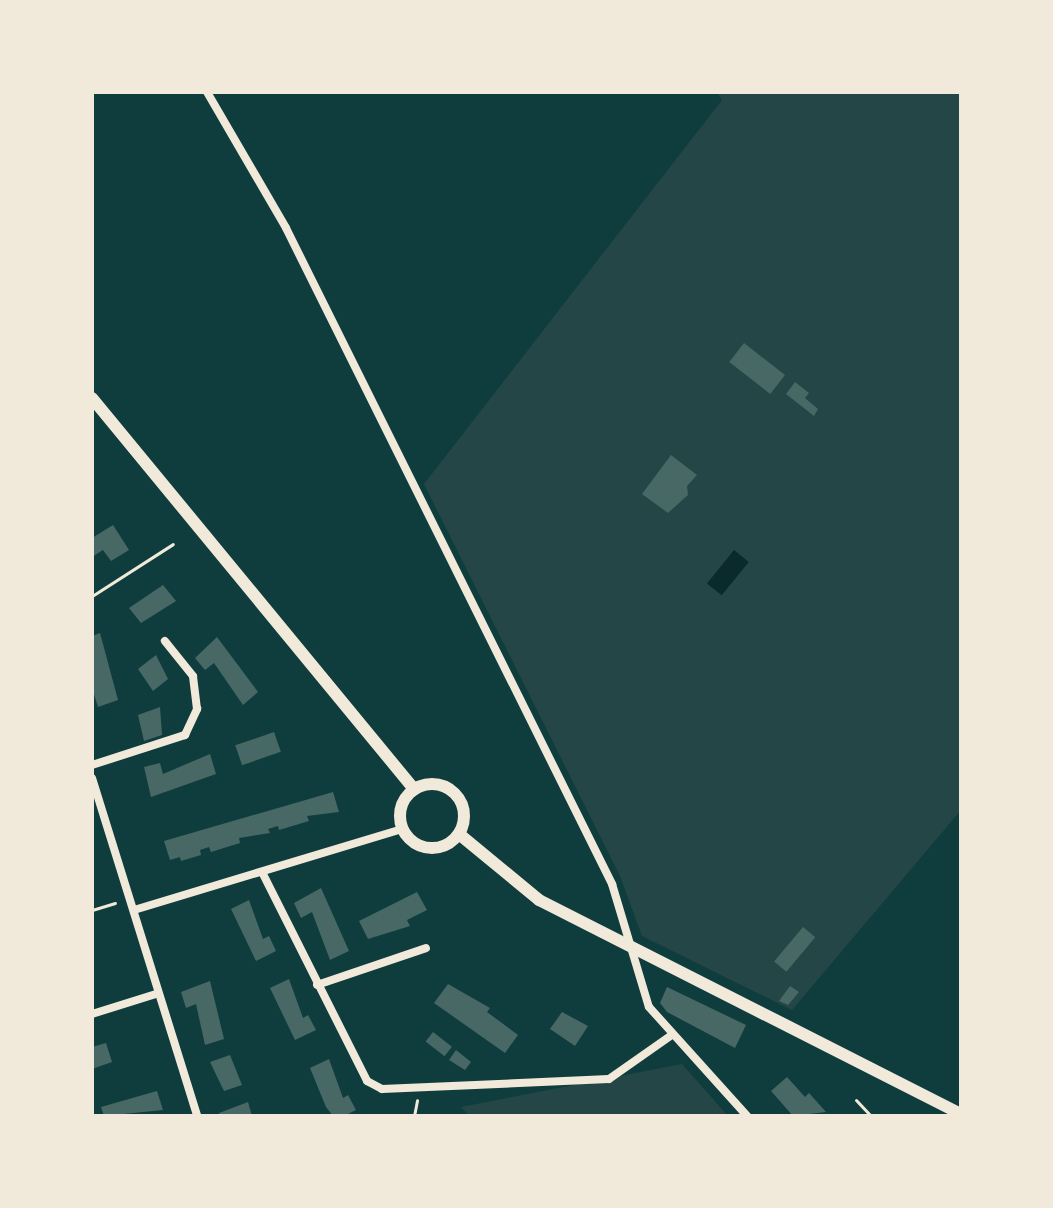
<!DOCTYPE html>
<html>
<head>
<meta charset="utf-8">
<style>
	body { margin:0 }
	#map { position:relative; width:1053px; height:1208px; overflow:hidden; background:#0f3d3e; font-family:Poppins,sans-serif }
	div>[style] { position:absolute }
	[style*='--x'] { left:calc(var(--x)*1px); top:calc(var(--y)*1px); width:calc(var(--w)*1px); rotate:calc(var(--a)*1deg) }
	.green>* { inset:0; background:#244646 }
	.water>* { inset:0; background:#0a2a2b; transform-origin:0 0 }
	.building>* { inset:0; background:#486865; transform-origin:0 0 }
	.path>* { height:3px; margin:-1.5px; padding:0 1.5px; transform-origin:1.5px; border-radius:1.5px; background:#f1e9da }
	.minor>* { height:8px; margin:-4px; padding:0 4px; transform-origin:4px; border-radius:4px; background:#f1e9da }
	.secondary>* { height:12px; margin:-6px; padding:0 6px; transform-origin:6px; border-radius:6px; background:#f1e9da }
	.secondary>.ring { margin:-6px; padding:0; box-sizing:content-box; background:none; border:12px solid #f1e9da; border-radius:50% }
	span { translate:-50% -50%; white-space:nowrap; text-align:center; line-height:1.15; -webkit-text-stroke:7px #f1e9da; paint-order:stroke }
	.frame { position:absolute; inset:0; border:94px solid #f1e9da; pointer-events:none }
</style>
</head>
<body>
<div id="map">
	<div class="green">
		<div style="clip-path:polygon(717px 92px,961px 92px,961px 810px,792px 1010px,642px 936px,620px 876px,424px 484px,722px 100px)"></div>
		<div style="clip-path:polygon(682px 1064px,728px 1116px,469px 1116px,461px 1107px)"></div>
	</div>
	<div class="water">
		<div style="left:734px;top:550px;width:19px;height:43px;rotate:39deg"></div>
	</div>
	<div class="building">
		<div style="left:744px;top:343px;width:52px;height:24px;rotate:38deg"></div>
		<div style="clip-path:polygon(795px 382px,809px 393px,805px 398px,818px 409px,814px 416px,786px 394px)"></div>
		<div style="clip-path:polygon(671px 455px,697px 475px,687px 486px,688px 495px,668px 513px,642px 494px)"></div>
		<div style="clip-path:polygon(113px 525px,129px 550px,111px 561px,103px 550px,92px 557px,92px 538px)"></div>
		<div style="clip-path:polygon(163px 585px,176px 601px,141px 623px,129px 608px)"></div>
		<div style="clip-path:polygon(100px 633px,118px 700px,98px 707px,92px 688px,92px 636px)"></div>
		<div style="clip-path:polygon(217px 637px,258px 692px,243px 705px,214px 663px,205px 670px,195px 658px)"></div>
		<div style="clip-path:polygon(156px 655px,168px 679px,153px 691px,138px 669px)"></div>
		<div style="clip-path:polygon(160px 707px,162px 735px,144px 741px,138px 715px)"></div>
		<div style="left:274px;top:732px;width:21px;height:41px;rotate:71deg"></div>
		<div style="clip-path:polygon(210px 754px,216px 774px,151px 797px,144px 767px,160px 763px,163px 774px)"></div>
		<div style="clip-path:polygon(333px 792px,339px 812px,307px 816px,309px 821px,279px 830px,278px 826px,268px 829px,270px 833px,239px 838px,240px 843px,211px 852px,209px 847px,200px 850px,201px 855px,181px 861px,180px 857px,170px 860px,164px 841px)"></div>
		<div style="clip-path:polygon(321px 888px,349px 951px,330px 960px,312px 912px,301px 918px,294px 903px)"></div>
		<div style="clip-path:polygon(417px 892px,427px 910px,407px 920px,410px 926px,368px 939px,359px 921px)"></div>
		<div style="clip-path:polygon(249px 900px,263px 939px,269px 936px,276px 951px,256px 961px,231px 909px)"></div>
		<div style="left:803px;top:927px;width:16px;height:45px;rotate:40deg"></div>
		<div style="clip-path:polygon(289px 979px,303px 1018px,308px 1015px,316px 1030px,295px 1040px,270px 988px)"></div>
		<div style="clip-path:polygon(210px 981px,224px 1039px,205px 1045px,196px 1004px,186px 1008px,181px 992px)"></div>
		<div style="clip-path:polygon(448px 984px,490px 1008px,487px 1012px,518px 1035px,505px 1053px,434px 1003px)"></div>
		<div style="clip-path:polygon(790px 986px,799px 992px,788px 1005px,779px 1001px)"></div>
		<div style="clip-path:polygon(667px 987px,746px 1025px,735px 1048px,667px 1012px,660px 1003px)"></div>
		<div style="clip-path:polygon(562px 1012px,588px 1026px,575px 1046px,550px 1029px)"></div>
		<div style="left:433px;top:1032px;width:24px;height:12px;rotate:38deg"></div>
		<div style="clip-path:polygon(106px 1043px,112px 1062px,92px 1069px,92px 1047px)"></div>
		<div style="clip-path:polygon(456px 1050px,471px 1062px,465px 1070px,449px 1060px)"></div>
		<div style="clip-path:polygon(230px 1055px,242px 1085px,224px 1091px,210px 1062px)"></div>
		<div style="clip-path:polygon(329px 1059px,343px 1098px,348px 1095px,356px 1110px,344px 1116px,333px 1116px,326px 1107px,310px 1068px)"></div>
		<div style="clip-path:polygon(787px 1077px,805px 1097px,809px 1093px,826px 1112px,793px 1116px,771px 1091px)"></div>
		<div style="clip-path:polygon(157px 1091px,163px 1110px,104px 1116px,101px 1107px)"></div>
		<div style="clip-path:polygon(248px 1102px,252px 1116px,220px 1116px,219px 1113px)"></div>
	</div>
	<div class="path">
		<div style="--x:92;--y:596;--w:96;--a:-32.7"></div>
		<div style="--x:92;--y:910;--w:24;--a:-17"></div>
		<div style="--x:856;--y:1100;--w:22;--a:47"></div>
		<div style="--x:414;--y:1116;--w:16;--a:-79"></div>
	</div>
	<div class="minor">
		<div style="--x:207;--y:92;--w:157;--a:59.8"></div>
		<div style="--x:286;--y:228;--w:733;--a:63.57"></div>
		<div style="--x:612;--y:884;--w:128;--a:73.3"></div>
		<div style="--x:649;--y:1007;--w:147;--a:48"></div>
		<div style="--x:92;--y:765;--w:98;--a:-17.9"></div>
		<div style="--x:185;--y:735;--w:29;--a:-65"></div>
		<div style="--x:197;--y:709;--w:33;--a:-97"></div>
		<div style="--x:193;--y:676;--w:45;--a:-128.7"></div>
		<div style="--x:92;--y:778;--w:354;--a:72.7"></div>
		<div style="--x:262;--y:872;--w:234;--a:63.3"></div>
		<div style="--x:367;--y:1081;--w:17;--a:28"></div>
		<div style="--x:382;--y:1089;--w:227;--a:-2.5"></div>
		<div style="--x:609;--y:1079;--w:78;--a:-35.1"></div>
		<div style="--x:134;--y:910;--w:281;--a:-16.8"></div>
		<div style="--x:317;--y:985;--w:115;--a:-18.7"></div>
		<div style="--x:92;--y:1014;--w:67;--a:-17.4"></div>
	</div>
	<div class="secondary">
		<div style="--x:92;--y:398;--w:507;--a:50.53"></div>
		<div class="ring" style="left:400px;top:784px;width:52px;height:52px"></div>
		<div style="--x:459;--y:834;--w:104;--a:39.5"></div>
		<div style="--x:539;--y:900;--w:473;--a:26.9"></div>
	</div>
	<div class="frame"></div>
</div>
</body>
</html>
